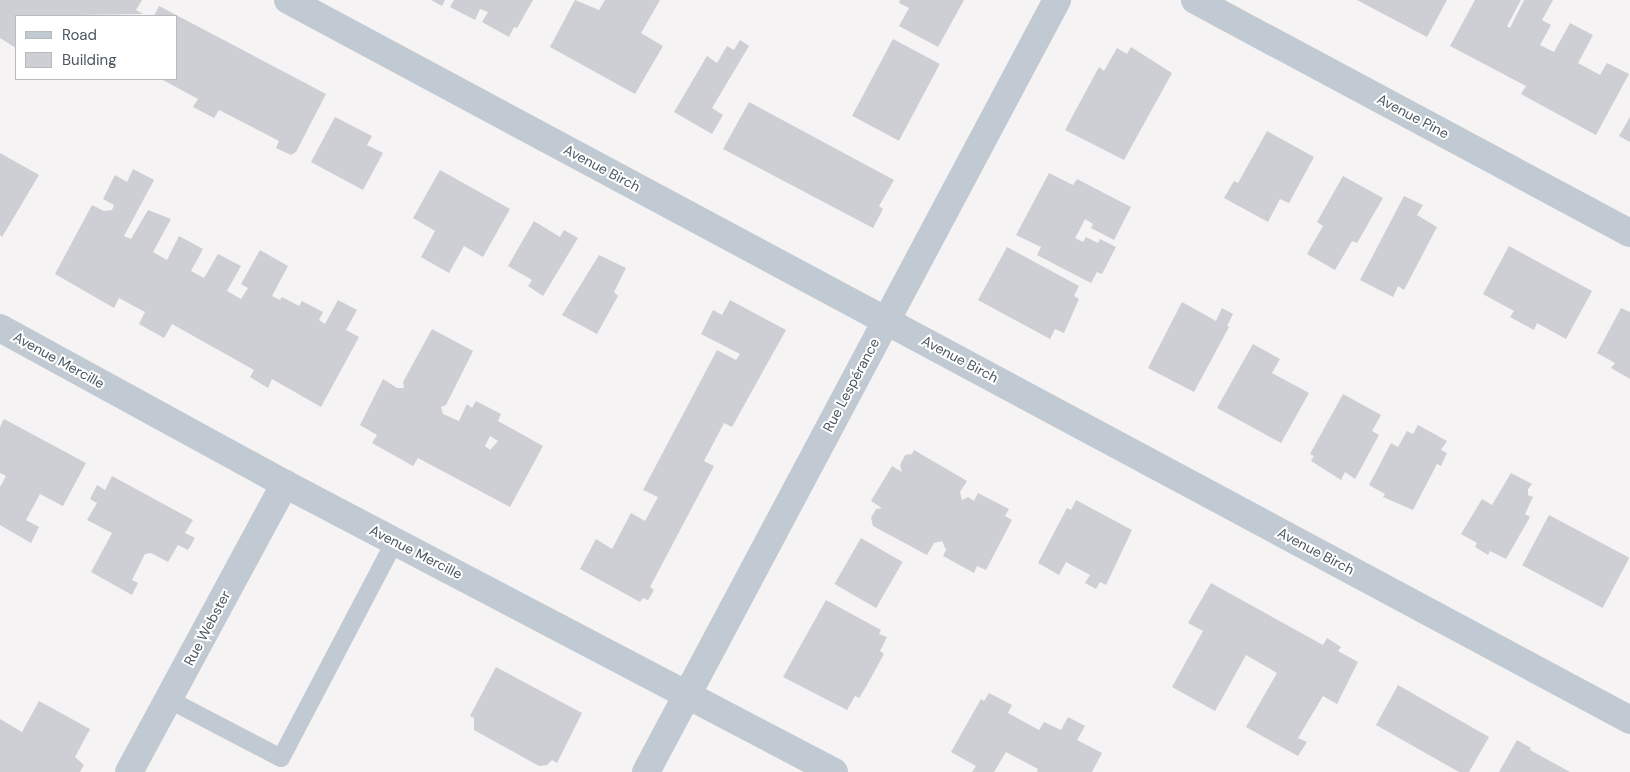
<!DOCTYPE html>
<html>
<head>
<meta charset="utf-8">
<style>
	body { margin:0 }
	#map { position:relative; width:1630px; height:772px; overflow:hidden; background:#f5f3f3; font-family:"DM Sans",sans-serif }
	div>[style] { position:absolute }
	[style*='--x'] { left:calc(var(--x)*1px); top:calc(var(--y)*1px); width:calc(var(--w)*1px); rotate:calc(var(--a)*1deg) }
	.building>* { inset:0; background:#cdcfd5; transform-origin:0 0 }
	.lane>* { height:18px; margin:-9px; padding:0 9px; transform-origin:9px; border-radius:9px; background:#c1cad2 }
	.street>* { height:28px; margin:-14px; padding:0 14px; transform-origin:14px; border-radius:14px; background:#c1cad2 }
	span { translate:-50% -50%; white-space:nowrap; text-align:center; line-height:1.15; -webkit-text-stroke:4px #fff; paint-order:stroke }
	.street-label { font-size:14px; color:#4a5661 }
	.legend { position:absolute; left:15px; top:15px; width:162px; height:65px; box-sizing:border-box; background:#fff; border:1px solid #b7bbc0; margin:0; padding:6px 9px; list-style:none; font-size:15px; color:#4a5661 }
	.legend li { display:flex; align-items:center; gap:10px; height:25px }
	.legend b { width:25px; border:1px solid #b7bbc0 }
</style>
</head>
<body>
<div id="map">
	<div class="building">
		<div style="clip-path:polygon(0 0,142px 0,136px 10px,143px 14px,16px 16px,16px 48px,0 38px)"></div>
		<div style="clip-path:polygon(431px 0,445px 0,442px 6px)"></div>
		<div style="clip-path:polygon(454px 0,533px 0,517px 28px,514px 27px,509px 37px,482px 22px,488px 12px,480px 9px,475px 20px,450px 7px)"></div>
		<div style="clip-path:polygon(575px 0,599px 10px,605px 0,660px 0,641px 33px,663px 46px,635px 94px,550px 47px)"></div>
		<div style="clip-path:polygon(900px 0,964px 0,938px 47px,899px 26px,909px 8px,899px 3px)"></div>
		<div style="clip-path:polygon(1357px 0,1447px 0,1427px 37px)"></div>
		<div style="clip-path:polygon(1475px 0,1521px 0,1507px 26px,1510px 28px,1524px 0,1553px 0,1542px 20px,1551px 25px,1540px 45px,1554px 52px,1570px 23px,1593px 35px,1578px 63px,1600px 75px,1607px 63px,1629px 74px,1596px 135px,1521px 94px,1526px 86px,1450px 46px)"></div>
		<div style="clip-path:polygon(159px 6px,326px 94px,296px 152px,291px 155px,276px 148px,279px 141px,219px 110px,214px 118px,193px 107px,198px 99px,161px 79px,176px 79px,176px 16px,154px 16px)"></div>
		<div style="left:893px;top:39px;width:53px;height:87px;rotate:28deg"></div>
		<div style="clip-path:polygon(740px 40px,749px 46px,712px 108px,723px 115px,712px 134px,674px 112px,707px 56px,717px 63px,727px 46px,734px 50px)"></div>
		<div style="clip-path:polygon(1131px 47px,1172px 73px,1124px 160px,1065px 130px,1099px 67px,1104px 71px,1117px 48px,1127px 54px)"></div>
		<div style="clip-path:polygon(749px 102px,894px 180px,879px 206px,883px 209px,873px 228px,723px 149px)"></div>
		<div style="clip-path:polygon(335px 117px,372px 136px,367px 145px,383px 153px,363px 190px,311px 162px)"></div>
		<div style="clip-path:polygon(1630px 117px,1630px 142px,1619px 136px)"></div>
		<div style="clip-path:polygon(1267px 131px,1314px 157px,1289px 203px,1280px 199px,1268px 222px,1224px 198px,1234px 181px,1238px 183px)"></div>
		<div style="clip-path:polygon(0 153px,39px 175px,2px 237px,0 235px)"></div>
		<div style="clip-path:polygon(133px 169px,154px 180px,124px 236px,131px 239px,148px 210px,171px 219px,153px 252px,167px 260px,179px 236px,203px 249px,191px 271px,204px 278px,218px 254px,241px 266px,227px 291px,241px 299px,248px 288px,241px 284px,260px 250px,288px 266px,272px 296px,280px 300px,282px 297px,299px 306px,302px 301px,323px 312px,319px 320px,325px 324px,338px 300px,357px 310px,346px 330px,359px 337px,321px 407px,272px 379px,268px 388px,250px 377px,254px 370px,172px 324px,164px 338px,139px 324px,145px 312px,119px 298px,114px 308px,55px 274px,92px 205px,104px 211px,112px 210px,114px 205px,103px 199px,115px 175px,127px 182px)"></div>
		<div style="clip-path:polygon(440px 170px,510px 209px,483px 257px,464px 246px,449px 273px,421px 257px,435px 231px,413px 218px)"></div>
		<div style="clip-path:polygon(1049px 173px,1073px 185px,1077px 179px,1131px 207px,1114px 240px,1091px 228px,1093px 224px,1085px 219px,1080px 229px,1075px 238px,1083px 242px,1086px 237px,1098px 243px,1100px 239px,1116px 247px,1102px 274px,1097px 272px,1091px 283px,1037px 255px,1041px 247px,1016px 235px)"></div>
		<div style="clip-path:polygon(1343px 176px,1383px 198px,1357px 243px,1352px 241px,1335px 270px,1307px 254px,1323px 226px,1317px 222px)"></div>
		<div style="clip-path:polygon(1404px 196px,1423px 205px,1417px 215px,1437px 227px,1404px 290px,1398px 286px,1393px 297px,1360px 280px)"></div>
		<div style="clip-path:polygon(534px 221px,560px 237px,564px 230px,578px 238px,543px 296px,528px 286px,532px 280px,508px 266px)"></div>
		<div style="clip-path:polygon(1509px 246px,1592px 291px,1566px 339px,1537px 323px,1534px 330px,1510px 317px,1514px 311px,1483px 294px)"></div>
		<div style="clip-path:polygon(1007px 247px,1079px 286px,1074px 296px,1079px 299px,1064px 333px,1055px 329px,1050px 339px,978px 300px)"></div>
		<div style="clip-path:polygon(599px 255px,626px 268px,614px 292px,618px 296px,597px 334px,562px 315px)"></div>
		<div style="clip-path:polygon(730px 300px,786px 330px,732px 427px,724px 423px,704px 461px,714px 466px,650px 587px,654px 590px,648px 600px,643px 598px,640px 602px,580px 569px,596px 539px,612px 549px,631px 513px,645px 521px,658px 497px,643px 490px,717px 350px,736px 360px,740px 354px,701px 334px,713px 310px,722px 315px)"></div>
		<div style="clip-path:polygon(1182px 302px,1216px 321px,1222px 308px,1233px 314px,1227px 326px,1229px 327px,1194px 392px,1148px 368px)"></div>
		<div style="clip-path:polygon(1621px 308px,1630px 312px,1630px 379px,1611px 368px,1615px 363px,1597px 353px)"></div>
		<div style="clip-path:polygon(evenodd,432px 329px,473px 351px,446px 405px,441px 407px,443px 414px,459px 421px,467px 404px,472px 408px,476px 401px,501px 414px,498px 421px,543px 446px,510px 507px,418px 458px,413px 466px,372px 443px,377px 435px,360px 425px,383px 379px,397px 388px,404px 388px,403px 382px,432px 329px,490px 436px,498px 441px,490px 450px,485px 446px,490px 436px)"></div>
		<div style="clip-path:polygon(1253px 344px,1280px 359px,1272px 373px,1309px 393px,1281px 443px,1217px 408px)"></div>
		<div style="clip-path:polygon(1343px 394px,1381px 415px,1372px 431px,1379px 435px,1355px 479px,1345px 472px,1341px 480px,1311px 461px,1314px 456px,1310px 454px)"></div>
		<div style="clip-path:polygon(4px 419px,86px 463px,63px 506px,40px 494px,26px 520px,39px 527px,31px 543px,0 525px,0 487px,6px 476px,0 473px,0 427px)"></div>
		<div style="clip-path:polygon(1418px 425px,1447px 441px,1441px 450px,1447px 453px,1441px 466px,1437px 464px,1413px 510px,1383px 497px,1385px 494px,1369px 485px,1391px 443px,1398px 447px,1407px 431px,1413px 434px)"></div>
		<div style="clip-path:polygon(914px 450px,967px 481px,960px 492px,962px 500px,968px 497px,974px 501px,978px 493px,1009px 509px,1005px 516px,1012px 520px,986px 570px,977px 566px,974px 573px,943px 556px,946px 550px,942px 541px,934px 543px,927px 555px,873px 526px,871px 518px,876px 509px,882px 508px,871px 501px,892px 466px,902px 472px,900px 465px,905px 455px,912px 454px)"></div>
		<div style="clip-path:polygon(1511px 473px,1532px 484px,1528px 489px,1528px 495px,1533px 497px,1525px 514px,1530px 517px,1506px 559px,1490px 551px,1488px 555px,1475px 547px,1477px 543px,1461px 534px,1482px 499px,1492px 505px)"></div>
		<div style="clip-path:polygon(112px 476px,193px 520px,185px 533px,195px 538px,188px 550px,178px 545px,168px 562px,151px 553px,145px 554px,132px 580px,138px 583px,132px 595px,91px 572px,112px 533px,87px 520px,97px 503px,90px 499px,97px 485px,105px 490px)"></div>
		<div style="clip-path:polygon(1076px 500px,1132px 530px,1106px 585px,1100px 582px,1096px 589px,1085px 583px,1090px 575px,1066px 562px,1059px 575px,1038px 563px,1067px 508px,1071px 510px)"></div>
		<div style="left:1549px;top:515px;width:91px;height:57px;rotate:28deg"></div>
		<div style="left:861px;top:538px;width:48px;height:53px;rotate:30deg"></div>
		<div style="clip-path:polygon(1211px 583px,1323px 645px,1327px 638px,1341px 647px,1338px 651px,1358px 662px,1337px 704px,1323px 696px,1298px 738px,1307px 742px,1298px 756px,1246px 727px,1277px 673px,1246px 655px,1215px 711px,1172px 687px,1203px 631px,1188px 623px)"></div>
		<div style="clip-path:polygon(826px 600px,881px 630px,879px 634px,887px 637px,880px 651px,884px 654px,867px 685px,859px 698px,855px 696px,847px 710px,783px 677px)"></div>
		<div style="clip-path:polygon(496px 667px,582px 713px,557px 763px,552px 760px,547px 765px,539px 766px,474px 730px,474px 718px,470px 716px)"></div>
		<div style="clip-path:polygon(1398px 685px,1489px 737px,1469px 772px,1459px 772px,1376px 725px)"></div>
		<div style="clip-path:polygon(989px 693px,1012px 705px,1008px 713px,1039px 730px,1044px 722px,1061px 730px,1068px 717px,1085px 726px,1077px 740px,1102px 753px,1092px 772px,1037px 772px,1038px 769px,1006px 752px,994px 772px,972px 772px,976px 766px,951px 752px,981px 699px,984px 701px)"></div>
		<div style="clip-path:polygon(39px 701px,90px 729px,75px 757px,84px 765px,80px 772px,0 772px,0 719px,22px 732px)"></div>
		<div style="clip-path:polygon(1517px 740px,1531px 748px,1530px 750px,1570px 772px,1499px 772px)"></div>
	</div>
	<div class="lane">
		<div style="--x:168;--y:699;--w:127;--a:27.6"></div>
		<div style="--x:281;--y:758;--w:245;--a:-62.3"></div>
	</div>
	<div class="street">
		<div style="--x:288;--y:0;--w:1523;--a:28.21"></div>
		<div style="--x:1195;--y:0;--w:493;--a:28.2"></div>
		<div style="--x:0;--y:328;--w:325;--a:28.7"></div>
		<div style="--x:285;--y:484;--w:620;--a:27.68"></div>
		<div style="--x:129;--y:772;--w:328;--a:-61.6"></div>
		<div style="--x:646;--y:772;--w:875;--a:-61.97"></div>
	</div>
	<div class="street-label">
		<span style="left:1413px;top:116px;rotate:28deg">Avenue Pine</span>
		<span style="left:602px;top:168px;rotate:28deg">Avenue Birch</span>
		<span style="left:960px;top:359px;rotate:28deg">Avenue Birch</span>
		<span style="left:59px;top:360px;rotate:29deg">Avenue Mercille</span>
		<span style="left:851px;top:385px;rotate:-62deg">Rue Lespérance</span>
		<span style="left:1316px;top:551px;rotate:28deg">Avenue Birch</span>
		<span style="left:416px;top:552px;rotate:27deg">Avenue Mercille</span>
		<span style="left:207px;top:628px;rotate:-62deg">Rue Webster</span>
	</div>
	<ul class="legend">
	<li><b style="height:6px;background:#c1cad2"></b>Road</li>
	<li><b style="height:14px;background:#cdcfd5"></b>Building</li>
	</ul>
</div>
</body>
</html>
